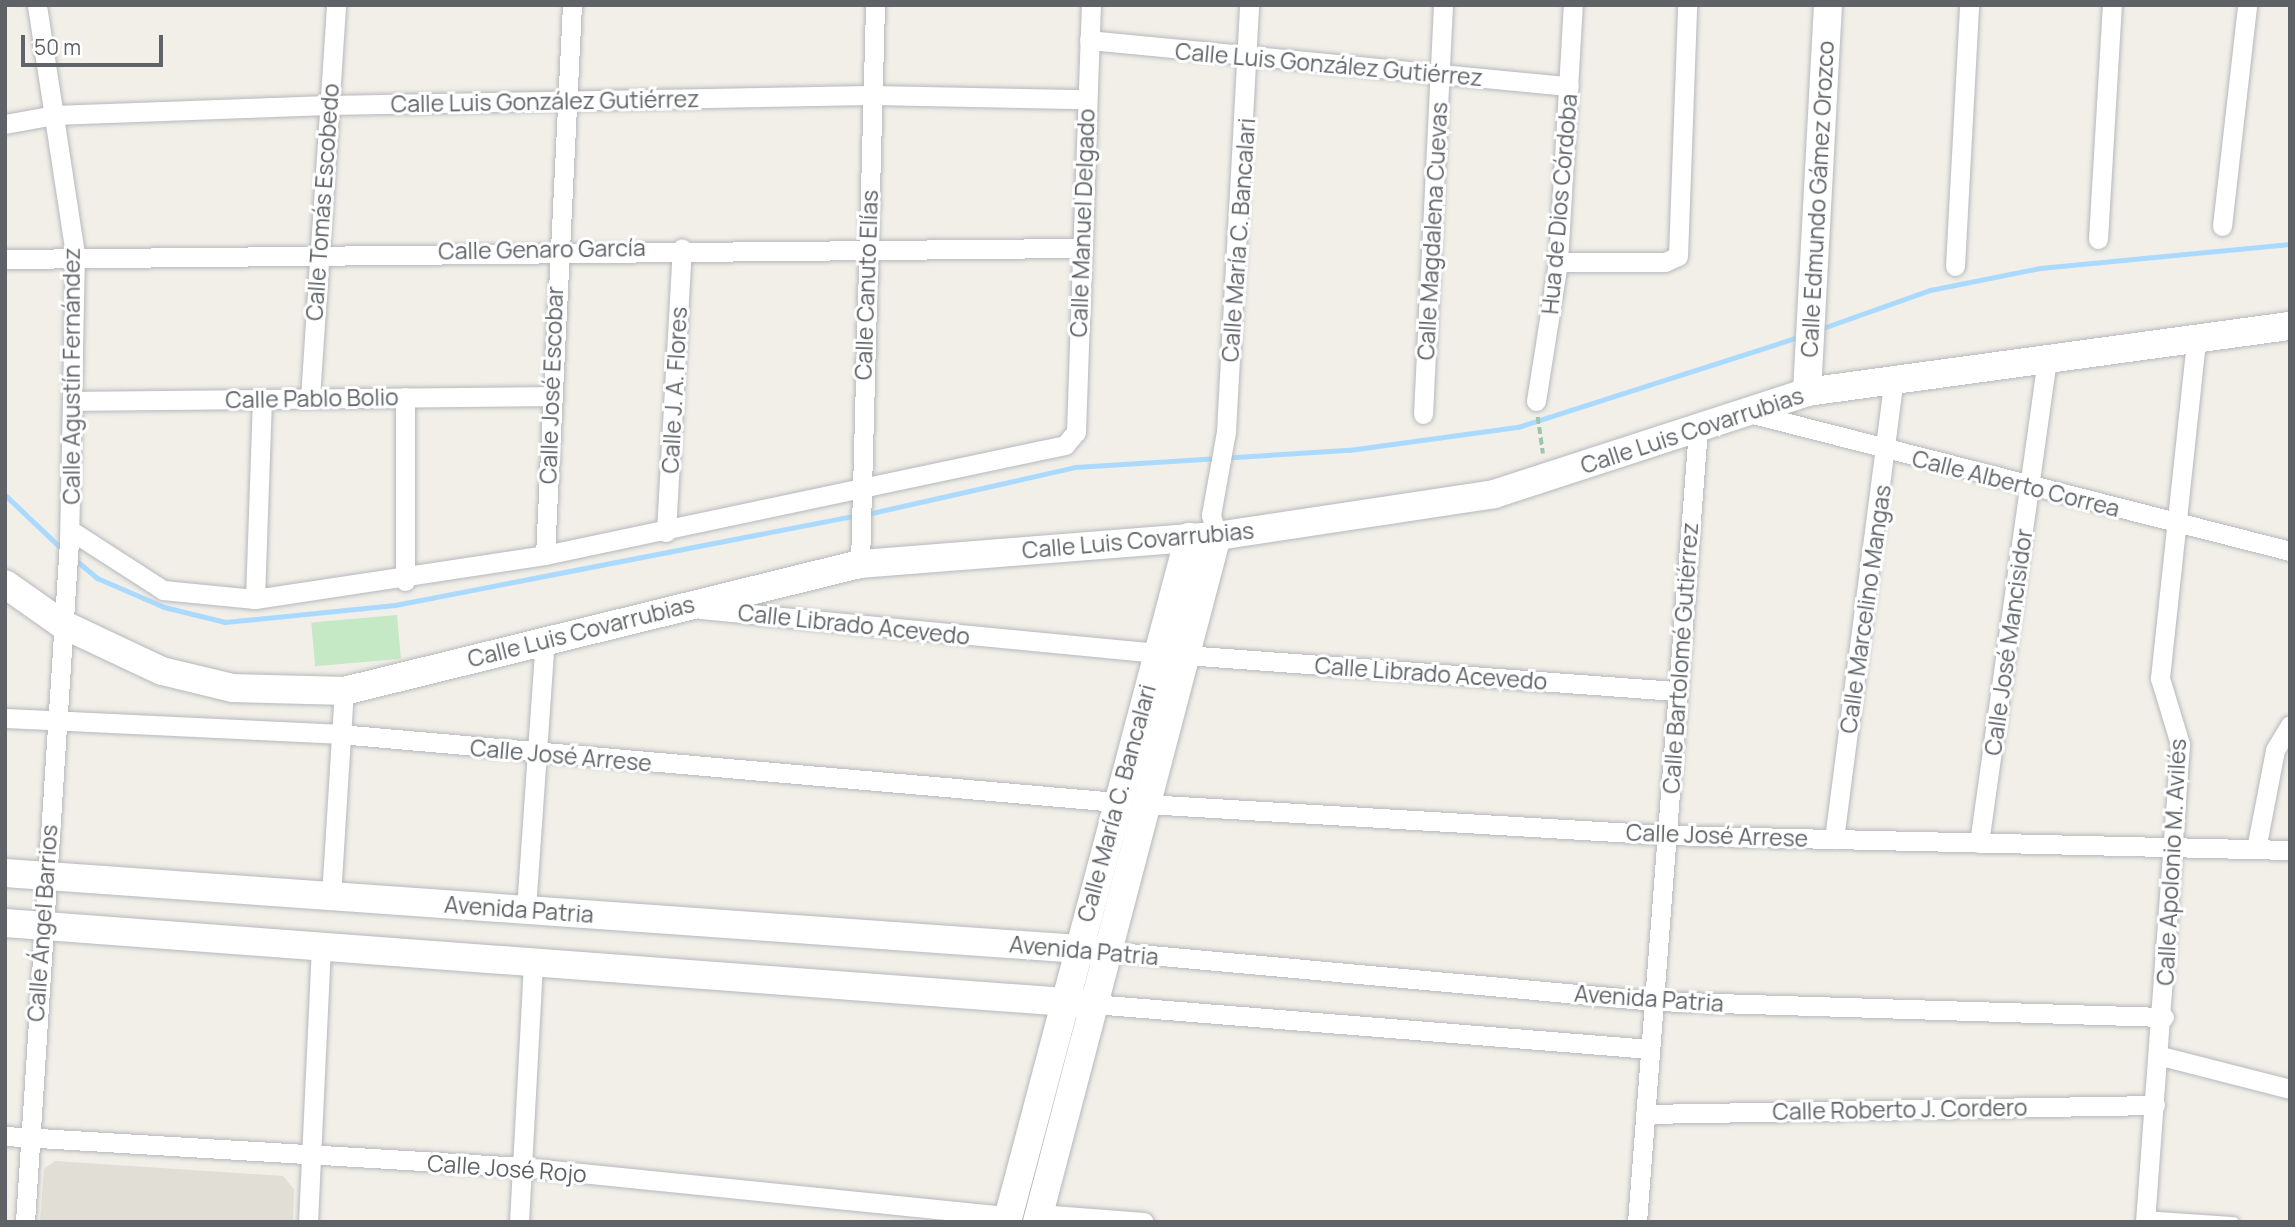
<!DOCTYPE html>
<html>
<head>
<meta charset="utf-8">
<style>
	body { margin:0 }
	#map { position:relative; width:2295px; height:1227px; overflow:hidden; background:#f1efe8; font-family:Manrope,sans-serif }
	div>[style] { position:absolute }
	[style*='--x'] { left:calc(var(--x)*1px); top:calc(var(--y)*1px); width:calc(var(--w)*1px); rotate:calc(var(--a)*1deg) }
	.education>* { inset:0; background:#e1ded6 }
	.green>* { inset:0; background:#c5e8c5; transform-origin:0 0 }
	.stream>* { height:5px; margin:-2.5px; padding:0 2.5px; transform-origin:2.5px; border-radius:2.5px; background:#aadaff }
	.path>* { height:3.5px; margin-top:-1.75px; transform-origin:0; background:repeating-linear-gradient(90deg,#9cc7a9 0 7px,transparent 0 10.5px) }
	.roads { filter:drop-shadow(0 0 2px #b5b8bc) drop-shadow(0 0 2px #b5b8bc) }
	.lane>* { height:10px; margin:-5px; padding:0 5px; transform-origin:5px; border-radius:5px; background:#fff }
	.street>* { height:19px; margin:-9.5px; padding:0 9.5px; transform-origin:9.5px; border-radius:9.5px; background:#fff }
	.secondary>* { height:28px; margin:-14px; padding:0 14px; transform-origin:14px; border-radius:14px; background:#fff }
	span { translate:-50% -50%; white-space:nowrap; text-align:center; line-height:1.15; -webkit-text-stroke:6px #fff; paint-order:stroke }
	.street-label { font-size:23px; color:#5f6368 }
	.frame { position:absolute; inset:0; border:7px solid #5f6368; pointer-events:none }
	.scale { position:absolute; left:21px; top:35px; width:142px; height:32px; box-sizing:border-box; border:4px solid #5f6368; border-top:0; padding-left:9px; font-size:21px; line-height:24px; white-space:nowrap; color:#5f6368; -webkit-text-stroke:5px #fff; paint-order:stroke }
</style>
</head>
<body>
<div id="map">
	<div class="education">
		<div style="clip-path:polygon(55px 1161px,283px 1176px,294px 1189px,293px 1222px,40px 1222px,44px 1169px)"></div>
	</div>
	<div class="green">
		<div style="left:397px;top:615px;width:44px;height:86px;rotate:85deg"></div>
	</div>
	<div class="stream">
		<div style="--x:1820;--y:329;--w:117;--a:-19.5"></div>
		<div style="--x:1930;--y:290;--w:112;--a:-11.3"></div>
		<div style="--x:2040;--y:268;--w:251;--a:-5.5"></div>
		<div style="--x:5;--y:495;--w:79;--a:43.5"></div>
		<div style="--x:867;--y:514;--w:213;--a:-12.7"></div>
		<div style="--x:1075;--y:467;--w:275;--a:-3.6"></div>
		<div style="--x:1349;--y:450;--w:171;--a:-7.8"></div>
		<div style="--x:1518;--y:427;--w:297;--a:-17.8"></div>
		<div style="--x:72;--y:557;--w:33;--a:40"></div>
		<div style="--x:97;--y:578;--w:73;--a:23.4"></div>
		<div style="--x:164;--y:607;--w:63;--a:13.8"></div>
		<div style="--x:225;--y:622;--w:171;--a:-5.7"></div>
		<div style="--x:395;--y:605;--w:471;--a:-11"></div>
	</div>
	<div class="path">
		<div style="--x:1538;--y:417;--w:37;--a:82"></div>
	</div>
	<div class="roads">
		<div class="lane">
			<div style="--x:2145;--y:1216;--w:89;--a:3.9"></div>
		</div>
		<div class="street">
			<div style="--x:1089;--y:40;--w:482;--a:5.5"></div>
			<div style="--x:5;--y:124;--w:50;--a:-10.4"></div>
			<div style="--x:54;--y:115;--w:274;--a:-2.1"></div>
			<div style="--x:328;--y:105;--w:543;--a:-1.06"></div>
			<div style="--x:871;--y:95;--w:215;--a:1.1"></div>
			<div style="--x:2222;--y:226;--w:222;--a:-83.5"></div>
			<div style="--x:2098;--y:239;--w:234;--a:-86.6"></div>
			<div style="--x:5;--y:259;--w:1075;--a:-0.59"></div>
			<div style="--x:1558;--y:262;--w:107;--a:0"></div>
			<div style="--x:1665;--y:262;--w:14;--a:-25"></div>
			<div style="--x:1678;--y:256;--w:251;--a:-87.9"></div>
			<div style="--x:1955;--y:266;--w:261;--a:-86.9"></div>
			<div style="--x:310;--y:398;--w:394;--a:-86.2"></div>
			<div style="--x:73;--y:401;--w:478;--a:-0.6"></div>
			<div style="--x:1536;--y:401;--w:141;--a:-81"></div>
			<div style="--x:1558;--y:262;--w:257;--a:-86.7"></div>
			<div style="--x:1745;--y:412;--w:562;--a:14.31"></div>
			<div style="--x:1423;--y:414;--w:409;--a:-87.2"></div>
			<div style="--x:70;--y:530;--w:111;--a:32.8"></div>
			<div style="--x:163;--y:590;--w:92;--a:5.6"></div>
			<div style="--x:255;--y:599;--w:293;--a:-8.6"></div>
			<div style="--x:545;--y:555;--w:532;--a:-11.94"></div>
			<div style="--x:1065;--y:445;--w:17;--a:-50"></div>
			<div style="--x:1076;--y:432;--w:427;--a:-88"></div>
			<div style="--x:666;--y:532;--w:284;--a:-86.8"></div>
			<div style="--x:1217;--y:536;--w:22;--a:-106"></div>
			<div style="--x:1211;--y:515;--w:84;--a:-79.8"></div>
			<div style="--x:1226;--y:432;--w:428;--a:-86.9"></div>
			<div style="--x:545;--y:555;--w:551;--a:-87.19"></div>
			<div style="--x:860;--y:564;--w:559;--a:-88.46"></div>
			<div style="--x:405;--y:581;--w:184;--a:-90"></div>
			<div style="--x:255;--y:599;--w:200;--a:-88"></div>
			<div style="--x:700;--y:609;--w:458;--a:5.5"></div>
			<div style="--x:1185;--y:655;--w:494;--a:4.2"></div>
			<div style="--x:5;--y:718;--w:334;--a:2.7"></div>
			<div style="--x:339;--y:734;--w:781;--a:5"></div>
			<div style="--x:1146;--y:804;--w:522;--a:3.41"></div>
			<div style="--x:1667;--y:835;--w:623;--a:1.38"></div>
			<div style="--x:1834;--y:839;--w:465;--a:-82.6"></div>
			<div style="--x:1979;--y:843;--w:490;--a:-82"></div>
			<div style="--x:2256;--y:849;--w:101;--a:-79.1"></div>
			<div style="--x:2275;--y:750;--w:29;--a:-59"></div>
			<div style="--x:331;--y:896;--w:205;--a:-86.4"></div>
			<div style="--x:526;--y:909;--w:270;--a:-86"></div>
			<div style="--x:1107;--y:951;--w:549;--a:5.22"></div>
			<div style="--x:1654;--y:1001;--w:510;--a:1.8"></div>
			<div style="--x:1093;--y:1004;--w:559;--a:4.62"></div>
			<div style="--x:2161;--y:1056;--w:133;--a:14.3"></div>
			<div style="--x:1645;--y:1114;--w:510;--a:-1.01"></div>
			<div style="--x:5;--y:1136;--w:518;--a:3.43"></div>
			<div style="--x:522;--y:1167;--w:488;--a:5.8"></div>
			<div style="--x:1039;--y:1214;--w:105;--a:4.4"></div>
			<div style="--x:25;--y:1222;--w:682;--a:-86.3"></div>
			<div style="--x:69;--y:541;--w:287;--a:-88.8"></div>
			<div style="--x:75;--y:254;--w:252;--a:-98.7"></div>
			<div style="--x:308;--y:1222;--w:278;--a:-87.3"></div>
			<div style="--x:519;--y:1222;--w:261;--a:-86.9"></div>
			<div style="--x:1637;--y:1222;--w:795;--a:-85.6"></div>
			<div style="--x:2145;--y:1222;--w:479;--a:-85.8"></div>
			<div style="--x:2180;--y:744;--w:69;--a:-106.9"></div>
			<div style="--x:2160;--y:678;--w:341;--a:-83.9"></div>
		</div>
		<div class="secondary">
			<div style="--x:1807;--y:392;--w:388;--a:-86.9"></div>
			<div style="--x:5;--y:584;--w:70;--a:35.1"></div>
			<div style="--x:62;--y:624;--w:110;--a:25.2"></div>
			<div style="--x:162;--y:671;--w:73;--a:13.5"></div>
			<div style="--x:233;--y:688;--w:111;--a:1.5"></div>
			<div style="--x:344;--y:691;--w:531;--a:-13.83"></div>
			<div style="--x:860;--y:564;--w:358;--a:-4.5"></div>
			<div style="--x:1217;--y:536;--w:280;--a:-8.6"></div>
			<div style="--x:1494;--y:494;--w:329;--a:-18"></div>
			<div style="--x:1807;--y:392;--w:487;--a:-7.8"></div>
			<div style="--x:5;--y:873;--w:1105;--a:4.05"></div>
			<div style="--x:5;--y:923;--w:1091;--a:4.26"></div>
			<div style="--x:1007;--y:1222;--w:709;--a:-75.12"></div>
			<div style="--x:1037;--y:1222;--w:709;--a:-75.3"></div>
		</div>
	</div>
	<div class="street-label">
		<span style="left:1329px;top:64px;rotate:5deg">Calle Luis González Gutiérrez</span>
		<span style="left:545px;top:101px;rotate:-1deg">Calle Luis González Gutiérrez</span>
		<span style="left:1817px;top:199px;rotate:-87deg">Calle Edmundo Gámez Orozco</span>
		<span style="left:322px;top:202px;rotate:-86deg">Calle Tomás Escobedo</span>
		<span style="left:1559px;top:204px;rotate:-85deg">Hua de Dios Córdoba</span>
		<span style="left:1082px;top:223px;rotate:-88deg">Calle Manuel Delgado</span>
		<span style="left:1432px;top:231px;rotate:-87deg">Calle Magdalena Cuevas</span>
		<span style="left:1238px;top:240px;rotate:-86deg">Calle María C. Bancalari</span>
		<span style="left:542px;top:249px;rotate:-1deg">Calle Genaro García</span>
		<span style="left:866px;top:285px;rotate:-88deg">Calle Canuto Elías</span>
		<span style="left:71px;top:376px;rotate:-90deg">Calle Agustín Fernández</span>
		<span style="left:551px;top:385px;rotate:-88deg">Calle José Escobar</span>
		<span style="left:674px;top:390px;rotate:-87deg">Calle J. A. Flores</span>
		<span style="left:312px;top:398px;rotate:-1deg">Calle Pablo Bolio</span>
		<span style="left:1692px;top:430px;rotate:-18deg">Calle Luis Covarrubias</span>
		<span style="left:2016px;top:483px;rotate:14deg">Calle Alberto Correa</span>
		<span style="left:1138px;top:540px;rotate:-5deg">Calle Luis Covarrubias</span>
		<span style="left:1865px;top:609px;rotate:-82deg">Calle Marcelino Mangas</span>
		<span style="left:854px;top:624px;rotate:6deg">Calle Librado Acevedo</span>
		<span style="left:581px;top:631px;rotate:-14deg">Calle Luis Covarrubias</span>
		<span style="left:2008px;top:642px;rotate:-82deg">Calle José Mancisidor</span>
		<span style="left:1680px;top:658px;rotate:-86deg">Calle Bartolomé Gutiérrez</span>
		<span style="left:1431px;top:673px;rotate:4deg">Calle Librado Acevedo</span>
		<span style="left:561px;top:755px;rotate:5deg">Calle José Arrese</span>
		<span style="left:1116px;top:803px;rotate:-75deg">Calle María C. Bancalari</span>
		<span style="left:1717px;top:835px;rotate:2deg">Calle José Arrese</span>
		<span style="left:2171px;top:862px;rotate:-87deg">Calle Apolonio M. Avilés</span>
		<span style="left:519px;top:909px;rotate:4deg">Avenida Patria</span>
		<span style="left:42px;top:923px;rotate:-86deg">Calle Ángel Barrios</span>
		<span style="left:1084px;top:950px;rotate:5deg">Avenida Patria</span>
		<span style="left:1649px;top:998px;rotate:4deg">Avenida Patria</span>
		<span style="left:1900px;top:1109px;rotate:-1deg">Calle Roberto J. Cordero</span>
		<span style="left:507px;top:1168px;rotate:4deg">Calle José Rojo</span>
	</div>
	<div class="frame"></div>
	<div class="scale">50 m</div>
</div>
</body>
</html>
